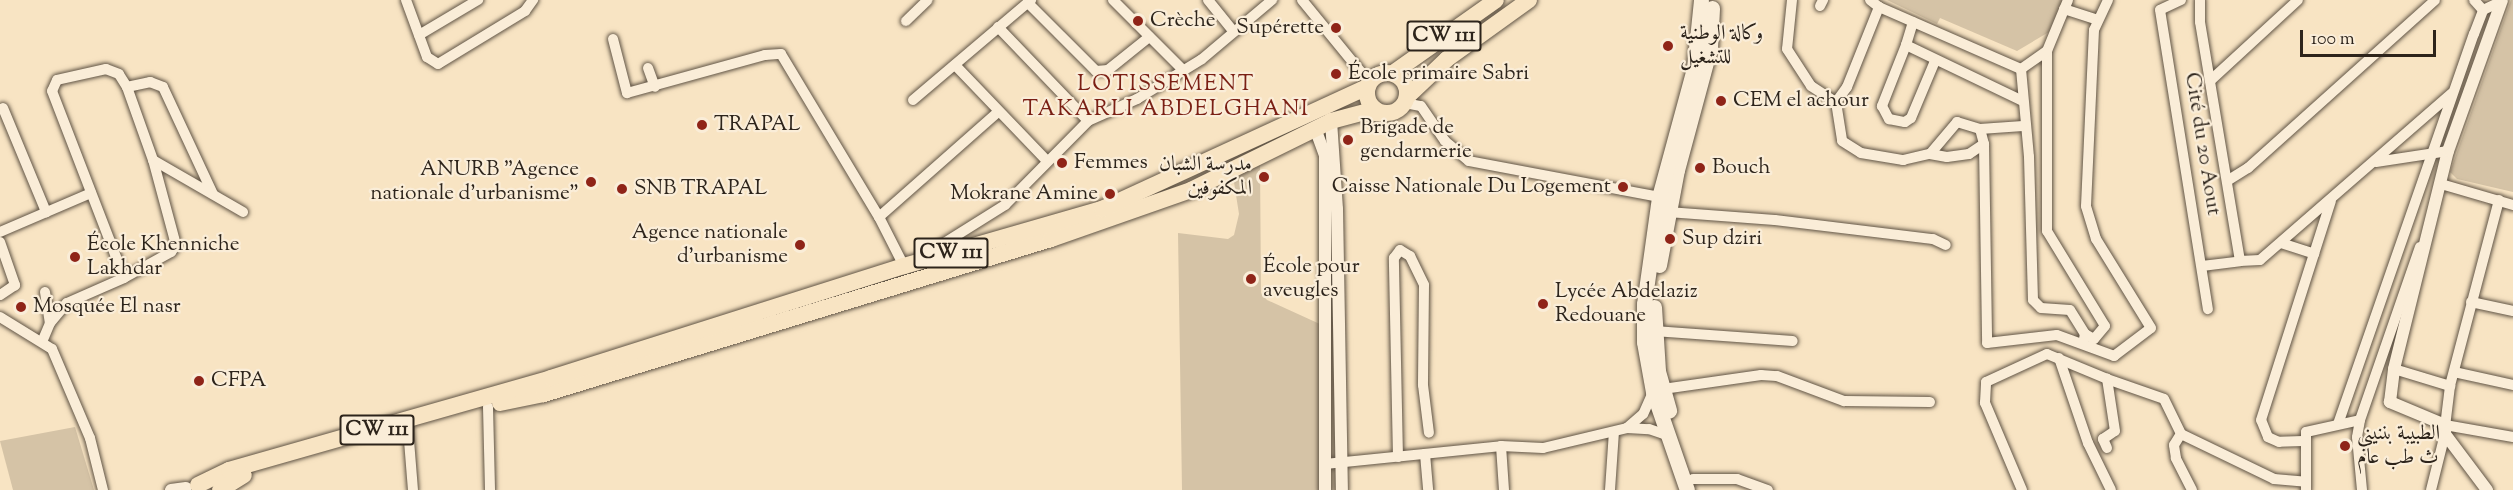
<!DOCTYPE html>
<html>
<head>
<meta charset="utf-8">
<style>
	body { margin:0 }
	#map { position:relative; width:2513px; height:490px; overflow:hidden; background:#f8e4c3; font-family:"Sorts Mill Goudy",Amiri,serif }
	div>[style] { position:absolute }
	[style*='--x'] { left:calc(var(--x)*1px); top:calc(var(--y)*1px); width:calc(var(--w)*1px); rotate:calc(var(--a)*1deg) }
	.green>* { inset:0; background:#d5c3a6 }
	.roads { filter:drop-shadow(0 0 2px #605445) drop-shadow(0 0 2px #605445) }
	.minor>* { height:10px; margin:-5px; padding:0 5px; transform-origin:5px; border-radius:5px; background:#faedd8 }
	.tertiary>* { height:12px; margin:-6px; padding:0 6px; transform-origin:6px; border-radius:6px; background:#faedd8 }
	.secondary>* { height:15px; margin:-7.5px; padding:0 7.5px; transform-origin:7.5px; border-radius:7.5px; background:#faedd8 }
	.primary>* { height:16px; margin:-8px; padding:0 8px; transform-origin:8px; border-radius:8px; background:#f8e4c3 }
	.primary>.ring { margin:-8px; padding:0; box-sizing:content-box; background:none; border:16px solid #f8e4c3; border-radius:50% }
	.dots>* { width:16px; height:16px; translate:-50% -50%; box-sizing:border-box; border:3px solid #faedd8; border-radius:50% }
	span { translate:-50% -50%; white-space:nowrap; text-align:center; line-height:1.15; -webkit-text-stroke:4.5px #faedd8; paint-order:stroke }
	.shield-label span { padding:2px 4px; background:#faedd8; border:2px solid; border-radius:4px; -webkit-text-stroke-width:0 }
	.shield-label { font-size:20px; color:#2d241b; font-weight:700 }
	.poi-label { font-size:21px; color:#2d241b }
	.left { translate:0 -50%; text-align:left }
	.right { translate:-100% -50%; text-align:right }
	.street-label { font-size:21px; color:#2d241b }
	.neighbourhood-label { font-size:22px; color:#7a1f14; letter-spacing:1.5px }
	.scale { position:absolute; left:2300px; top:30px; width:136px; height:27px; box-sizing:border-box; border:3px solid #2d241b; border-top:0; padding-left:8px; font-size:18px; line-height:21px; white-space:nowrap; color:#2d241b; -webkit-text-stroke:4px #faedd8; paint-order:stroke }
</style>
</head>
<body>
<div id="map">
	<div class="green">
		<div style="clip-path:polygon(1887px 0,2063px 0,2049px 32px,2017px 51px,1940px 18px,1937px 24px)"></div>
		<div style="clip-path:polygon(2511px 0,2513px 0,2513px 192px,2457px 179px,2450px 172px)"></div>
		<div style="clip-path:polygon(1260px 162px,1261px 293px,1267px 300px,1322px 325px,1323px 490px,1182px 490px,1178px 233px,1228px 239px,1234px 235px,1239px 214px,1233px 176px)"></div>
		<div style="clip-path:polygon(75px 427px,94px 490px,13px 490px,0 441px)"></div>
	</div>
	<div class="roads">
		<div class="minor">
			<div style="--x:406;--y:0;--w:61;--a:69.8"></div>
			<div style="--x:427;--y:57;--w:13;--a:32"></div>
			<div style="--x:438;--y:64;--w:102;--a:-31.3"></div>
			<div style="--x:525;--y:11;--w:14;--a:-54"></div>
			<div style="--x:1113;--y:0;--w:99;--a:45"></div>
			<div style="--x:1208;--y:0;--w:41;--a:50.9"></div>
			<div style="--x:1302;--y:0;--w:106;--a:50.7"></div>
			<div style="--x:1792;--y:0;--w:49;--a:95.8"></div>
			<div style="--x:1787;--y:49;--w:44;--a:57"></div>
			<div style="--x:1811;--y:86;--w:30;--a:33"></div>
			<div style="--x:1870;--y:0;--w:11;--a:38"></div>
			<div style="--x:1879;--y:7;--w:155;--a:23.6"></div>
			<div style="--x:2021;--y:69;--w:88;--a:84.8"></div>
			<div style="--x:2029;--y:157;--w:143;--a:88.4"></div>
			<div style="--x:2033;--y:300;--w:11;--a:45"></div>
			<div style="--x:2041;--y:308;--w:29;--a:4"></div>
			<div style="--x:2070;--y:310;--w:28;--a:58"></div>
			<div style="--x:2085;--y:334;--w:10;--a:101"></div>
			<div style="--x:2068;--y:0;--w:55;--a:112.4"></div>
			<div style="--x:2047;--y:51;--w:180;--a:90"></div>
			<div style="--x:2047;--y:231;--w:111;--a:58.6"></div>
			<div style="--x:2105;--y:326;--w:17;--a:130"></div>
			<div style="--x:2094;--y:339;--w:10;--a:-151"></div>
			<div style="--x:2181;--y:0;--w:23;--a:155"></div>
			<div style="--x:2160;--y:10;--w:303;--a:80.9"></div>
			<div style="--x:2200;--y:0;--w:22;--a:90"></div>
			<div style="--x:2200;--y:22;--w:242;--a:80.5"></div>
			<div style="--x:2240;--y:261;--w:20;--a:-3"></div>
			<div style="--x:2260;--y:260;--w:254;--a:-41"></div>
			<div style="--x:2474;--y:0;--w:13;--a:48"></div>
			<div style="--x:1028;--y:3;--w:96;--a:45"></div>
			<div style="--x:1096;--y:71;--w:12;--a:-5"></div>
			<div style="--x:1108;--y:70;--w:53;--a:-38.8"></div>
			<div style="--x:1820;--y:6;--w:7;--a:-63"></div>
			<div style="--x:1879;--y:7;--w:86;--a:111.8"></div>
			<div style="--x:1847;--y:87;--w:19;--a:126"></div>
			<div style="--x:1836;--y:102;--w:39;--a:81"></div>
			<div style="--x:1842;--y:141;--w:22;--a:32"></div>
			<div style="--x:1861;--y:153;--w:43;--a:9.5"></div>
			<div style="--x:1903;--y:160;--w:28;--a:-13"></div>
			<div style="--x:1930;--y:154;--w:17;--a:10"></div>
			<div style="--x:1947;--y:157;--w:22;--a:-8"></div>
			<div style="--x:1969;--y:154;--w:18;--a:-34"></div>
			<div style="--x:2064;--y:9;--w:35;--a:18"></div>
			<div style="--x:906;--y:21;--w:30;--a:-44"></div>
			<div style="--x:1913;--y:22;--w:24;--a:107"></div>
			<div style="--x:1906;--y:45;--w:130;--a:25.6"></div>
			<div style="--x:998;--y:27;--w:130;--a:46.2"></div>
			<div style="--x:419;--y:35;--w:69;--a:-30.7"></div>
			<div style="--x:613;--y:39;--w:56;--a:75.5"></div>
			<div style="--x:627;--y:93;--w:143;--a:-15.4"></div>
			<div style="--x:765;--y:55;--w:16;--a:-4"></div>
			<div style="--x:781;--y:54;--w:190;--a:59"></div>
			<div style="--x:879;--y:217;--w:55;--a:63"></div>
			<div style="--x:904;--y:266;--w:4;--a:-27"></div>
			<div style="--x:1906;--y:45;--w:66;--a:111.5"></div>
			<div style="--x:1882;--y:106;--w:15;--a:62"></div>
			<div style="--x:1889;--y:119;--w:16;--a:11"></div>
			<div style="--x:1905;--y:122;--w:7;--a:-34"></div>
			<div style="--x:1911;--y:118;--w:62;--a:-67.2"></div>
			<div style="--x:955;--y:65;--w:133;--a:46.2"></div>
			<div style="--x:648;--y:68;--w:20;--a:70"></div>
			<div style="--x:2021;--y:69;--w:32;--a:-35"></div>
			<div style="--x:2211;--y:80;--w:118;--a:-42.6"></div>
			<div style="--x:127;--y:87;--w:24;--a:-12"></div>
			<div style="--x:150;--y:82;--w:14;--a:21"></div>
			<div style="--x:163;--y:87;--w:118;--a:65"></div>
			<div style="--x:913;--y:100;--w:155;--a:-40.3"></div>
			<div style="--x:1405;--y:103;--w:16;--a:11"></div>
			<div style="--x:1421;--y:106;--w:42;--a:55.6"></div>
			<div style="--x:1445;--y:141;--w:31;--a:40"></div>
			<div style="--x:1469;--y:161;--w:193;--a:10.7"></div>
			<div style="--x:3;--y:108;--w:113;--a:67.5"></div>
			<div style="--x:1980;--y:129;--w:16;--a:75"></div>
			<div style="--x:1984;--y:144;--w:199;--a:89.1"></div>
			<div style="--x:1987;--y:343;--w:70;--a:-6.5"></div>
			<div style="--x:2057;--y:335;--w:61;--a:20.2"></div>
			<div style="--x:2114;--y:356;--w:46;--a:-37.1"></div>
			<div style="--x:2151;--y:328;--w:105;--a:-121.7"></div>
			<div style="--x:2096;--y:239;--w:34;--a:-107"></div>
			<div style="--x:2086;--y:206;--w:176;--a:-87.4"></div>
			<div style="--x:2094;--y:30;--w:33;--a:-65"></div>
			<div style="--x:1930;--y:154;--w:42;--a:-49.8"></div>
			<div style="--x:1957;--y:122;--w:24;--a:17"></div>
			<div style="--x:1980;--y:129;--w:43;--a:-4"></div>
			<div style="--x:153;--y:160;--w:104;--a:30"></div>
			<div style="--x:2376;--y:162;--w:73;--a:-8.7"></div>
			<div style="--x:2227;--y:181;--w:25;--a:-32"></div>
			<div style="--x:2248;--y:168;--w:251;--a:-41.9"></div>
			<div style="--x:2441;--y:184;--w:75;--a:16.3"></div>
			<div style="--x:2499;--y:200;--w:192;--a:104.8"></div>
			<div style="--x:2450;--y:386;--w:39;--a:97"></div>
			<div style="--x:2445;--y:425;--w:69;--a:10"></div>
			<div style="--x:1668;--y:212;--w:107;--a:4.3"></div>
			<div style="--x:1775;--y:220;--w:159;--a:6.9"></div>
			<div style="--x:1933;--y:239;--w:14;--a:25"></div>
			<div style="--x:879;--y:217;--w:159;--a:-41.4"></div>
			<div style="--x:0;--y:232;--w:99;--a:-23.2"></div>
			<div style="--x:0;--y:242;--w:46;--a:70.8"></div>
			<div style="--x:15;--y:285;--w:18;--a:146"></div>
			<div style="--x:2281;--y:243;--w:35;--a:18"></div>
			<div style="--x:930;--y:252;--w:89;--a:-32.1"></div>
			<div style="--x:1005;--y:205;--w:118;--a:-45.3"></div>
			<div style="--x:1088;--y:121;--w:54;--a:-24.2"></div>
			<div style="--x:1137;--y:99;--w:76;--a:-31.6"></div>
			<div style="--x:1202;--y:59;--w:92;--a:-40.1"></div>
			<div style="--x:2202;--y:266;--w:38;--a:-7"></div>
			<div style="--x:45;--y:292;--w:31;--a:81"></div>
			<div style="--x:2471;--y:302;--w:43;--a:12.1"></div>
			<div style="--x:0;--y:317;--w:61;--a:31.6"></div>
			<div style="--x:52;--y:349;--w:97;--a:66.9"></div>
			<div style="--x:90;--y:438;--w:54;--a:76"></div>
			<div style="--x:1654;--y:331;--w:139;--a:4.1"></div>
			<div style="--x:42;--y:342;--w:21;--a:-67"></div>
			<div style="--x:50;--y:323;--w:26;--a:-50"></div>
			<div style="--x:67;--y:303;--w:62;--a:-23.7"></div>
			<div style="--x:124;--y:278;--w:54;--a:-29"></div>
			<div style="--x:171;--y:252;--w:9;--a:-54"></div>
			<div style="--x:176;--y:245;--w:88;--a:-105.1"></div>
			<div style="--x:153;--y:160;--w:77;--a:-109.6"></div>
			<div style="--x:127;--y:87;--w:15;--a:-122"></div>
			<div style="--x:119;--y:74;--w:14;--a:-159"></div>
			<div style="--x:106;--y:69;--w:50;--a:167.3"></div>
			<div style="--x:57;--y:80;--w:12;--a:114"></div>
			<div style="--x:52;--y:91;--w:200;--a:68.9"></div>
			<div style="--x:2059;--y:358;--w:90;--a:71.2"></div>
			<div style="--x:2088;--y:443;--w:52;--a:63.9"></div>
			<div style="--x:2394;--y:369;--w:59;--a:16.9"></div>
			<div style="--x:2454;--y:372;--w:60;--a:12.4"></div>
			<div style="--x:1663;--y:389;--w:99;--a:-8.1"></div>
			<div style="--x:1761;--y:375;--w:16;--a:4"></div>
			<div style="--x:1777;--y:376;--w:72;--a:20.5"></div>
			<div style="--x:1844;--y:401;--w:86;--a:0.7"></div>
			<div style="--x:1653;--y:392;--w:24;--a:114"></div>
			<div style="--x:1643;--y:414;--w:21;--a:139"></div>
			<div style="--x:1627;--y:428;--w:22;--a:3"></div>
			<div style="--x:1649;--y:429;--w:21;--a:19"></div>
			<div style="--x:488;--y:407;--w:83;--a:88.6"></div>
			<div style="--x:2338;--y:424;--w:413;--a:-70.8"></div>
			<div style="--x:2474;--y:34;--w:26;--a:-69"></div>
			<div style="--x:2483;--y:10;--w:21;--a:-25"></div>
			<div style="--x:408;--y:428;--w:62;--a:85.4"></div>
			<div style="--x:2303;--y:441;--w:24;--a:178"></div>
			<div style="--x:2279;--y:442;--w:12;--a:-156"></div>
			<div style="--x:2268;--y:437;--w:18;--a:-112"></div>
			<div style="--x:2261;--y:420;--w:230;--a:-72.3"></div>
			<div style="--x:1501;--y:446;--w:44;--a:86.1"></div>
			<div style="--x:2107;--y:448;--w:10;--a:-114"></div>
			<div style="--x:2103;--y:439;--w:14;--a:-34"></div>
			<div style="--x:2115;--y:431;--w:53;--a:-98.7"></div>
			<div style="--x:2107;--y:379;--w:60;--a:19.3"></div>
			<div style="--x:2164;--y:399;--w:39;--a:64"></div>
			<div style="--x:1425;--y:454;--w:36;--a:85"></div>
			<div style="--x:1398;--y:457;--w:199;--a:-91.2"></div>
			<div style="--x:1394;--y:258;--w:10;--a:-53"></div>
			<div style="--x:1400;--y:250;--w:12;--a:31"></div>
			<div style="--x:1410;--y:256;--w:32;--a:64"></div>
			<div style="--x:1424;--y:285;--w:100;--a:90.6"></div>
			<div style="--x:1423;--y:385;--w:48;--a:82.9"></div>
			<div style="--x:1325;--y:464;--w:177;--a:-5.8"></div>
			<div style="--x:1501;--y:446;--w:42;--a:2.7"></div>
			<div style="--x:1543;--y:448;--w:86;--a:-13.4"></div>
			<div style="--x:1693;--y:479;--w:44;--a:0"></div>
			<div style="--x:1737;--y:479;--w:33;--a:20"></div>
			<div style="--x:1610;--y:490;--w:58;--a:-86.1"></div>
			<div style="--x:2022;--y:490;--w:95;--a:-113"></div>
			<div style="--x:1985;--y:403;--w:21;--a:-87"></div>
			<div style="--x:1986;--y:382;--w:67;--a:-24.7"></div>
			<div style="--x:2047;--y:354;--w:65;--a:22.6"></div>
			<div style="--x:2192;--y:490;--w:36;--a:-117"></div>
			<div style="--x:2176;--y:458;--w:13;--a:-99"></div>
			<div style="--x:2174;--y:445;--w:13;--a:-58"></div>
			<div style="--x:2181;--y:434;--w:103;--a:25.8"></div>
			<div style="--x:2274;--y:479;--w:32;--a:5"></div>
			<div style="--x:2306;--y:490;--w:58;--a:-90"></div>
			<div style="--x:2306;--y:432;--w:55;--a:-12.5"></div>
			<div style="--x:2362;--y:490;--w:53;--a:-95.4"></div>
			<div style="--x:2357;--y:437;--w:17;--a:-80"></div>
			<div style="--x:2360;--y:420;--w:183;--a:-70.9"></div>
			<div style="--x:2431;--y:490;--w:58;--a:-76"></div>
		</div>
		<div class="tertiary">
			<div style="--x:1331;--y:121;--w:88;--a:86.1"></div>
			<div style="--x:1337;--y:209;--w:281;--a:89"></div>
			<div style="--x:1315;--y:128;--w:29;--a:70"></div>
			<div style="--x:1325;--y:155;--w:335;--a:90"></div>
			<div style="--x:171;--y:490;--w:15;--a:-8"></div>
			<div style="--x:2487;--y:490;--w:70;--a:-126.9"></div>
			<div style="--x:2445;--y:434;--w:9;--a:-90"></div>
			<div style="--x:2445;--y:425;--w:60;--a:-157.3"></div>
			<div style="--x:2390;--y:402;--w:33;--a:-83"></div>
			<div style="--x:2394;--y:369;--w:225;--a:-76.1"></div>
			<div style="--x:2448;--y:151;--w:160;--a:-70.3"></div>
		</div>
		<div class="secondary">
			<div style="--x:1659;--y:265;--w:97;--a:-79.3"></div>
			<div style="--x:1677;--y:170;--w:126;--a:-74.9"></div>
			<div style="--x:1710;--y:48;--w:40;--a:-87.1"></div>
			<div style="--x:1654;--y:307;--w:64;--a:86.4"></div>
			<div style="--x:1658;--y:371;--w:41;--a:74.2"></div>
			<div style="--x:1687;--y:490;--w:104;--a:-109.1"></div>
			<div style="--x:1653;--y:392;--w:51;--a:-100.2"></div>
			<div style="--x:1644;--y:342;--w:38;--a:-90"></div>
			<div style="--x:1644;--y:304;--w:108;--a:-82"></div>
			<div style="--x:1659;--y:197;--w:134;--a:-74.8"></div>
			<div style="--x:1694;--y:68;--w:68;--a:-84.1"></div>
		</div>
		<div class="primary">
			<div class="ring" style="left:1367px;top:73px;width:24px;height:24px"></div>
			<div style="--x:1393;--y:73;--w:126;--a:-35.3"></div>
			<div style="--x:1407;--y:97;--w:55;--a:-43.5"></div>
			<div style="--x:1447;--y:59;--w:101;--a:-35.7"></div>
			<div style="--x:500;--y:403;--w:45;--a:-11.6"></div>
			<div style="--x:544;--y:394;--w:530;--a:-17"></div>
			<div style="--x:1051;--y:239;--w:148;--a:-19.3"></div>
			<div style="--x:1191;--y:190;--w:156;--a:-26.2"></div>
			<div style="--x:1331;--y:121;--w:35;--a:-15"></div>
			<div style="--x:1365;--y:112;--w:18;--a:6"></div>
			<div style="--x:198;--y:485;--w:34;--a:-26"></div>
			<div style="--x:229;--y:470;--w:335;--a:-15.9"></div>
			<div style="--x:551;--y:378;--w:370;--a:-17.6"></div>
			<div style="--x:904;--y:266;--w:206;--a:-16.1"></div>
			<div style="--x:1102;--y:209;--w:292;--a:-24.7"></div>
			<div style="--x:220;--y:490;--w:28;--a:-32"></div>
		</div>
	</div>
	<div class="dots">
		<div style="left:1138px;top:21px;background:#8f2418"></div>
		<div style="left:1336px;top:28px;background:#8f2418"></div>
		<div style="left:1668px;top:46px;background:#8f2418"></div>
		<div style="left:1336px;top:74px;background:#8f2418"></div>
		<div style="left:1721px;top:101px;background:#8f2418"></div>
		<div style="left:702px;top:125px;background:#8f2418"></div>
		<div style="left:1348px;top:140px;background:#8f2418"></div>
		<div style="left:1062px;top:163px;background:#8f2418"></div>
		<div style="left:1700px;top:168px;background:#8f2418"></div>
		<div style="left:1264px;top:177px;background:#8f2418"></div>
		<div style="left:591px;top:182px;background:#8f2418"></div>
		<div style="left:1623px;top:187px;background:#8f2418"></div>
		<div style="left:622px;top:189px;background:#8f2418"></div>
		<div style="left:1110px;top:194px;background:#8f2418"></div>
		<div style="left:1670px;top:239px;background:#8f2418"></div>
		<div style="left:800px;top:245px;background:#8f2418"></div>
		<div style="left:75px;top:257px;background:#8f2418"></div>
		<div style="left:1251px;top:279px;background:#8f2418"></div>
		<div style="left:1543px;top:304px;background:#8f2418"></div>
		<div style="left:21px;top:307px;background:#8f2418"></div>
		<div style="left:199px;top:381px;background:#8f2418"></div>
		<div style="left:2345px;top:446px;background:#8f2418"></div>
	</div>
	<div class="shield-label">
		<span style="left:1444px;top:36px">CW 111</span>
		<span style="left:951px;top:253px">CW 111</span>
		<span style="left:377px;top:430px">CW 111</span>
	</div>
	<div class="poi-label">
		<span class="left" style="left:1150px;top:21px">Crèche</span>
		<span class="right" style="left:1324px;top:28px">Supérette</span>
		<span class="left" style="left:1680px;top:46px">وكالة الوطنية<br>للتشغيل</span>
		<span class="left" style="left:1348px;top:74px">École primaire Sabri</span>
		<span class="left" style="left:1733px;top:101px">CEM el achour</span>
		<span class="left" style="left:714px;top:125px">TRAPAL</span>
		<span class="left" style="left:1360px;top:140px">Brigade de<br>gendarmerie</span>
		<span class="left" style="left:1074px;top:163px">Femmes</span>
		<span class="right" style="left:1252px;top:177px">مدرسة الشبان<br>المكفوفين</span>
		<span class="left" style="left:1712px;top:168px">Bouch</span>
		<span class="right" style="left:579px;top:182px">ANURB "Agence<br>nationale d'urbanisme"</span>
		<span class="right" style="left:1611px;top:187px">Caisse Nationale Du Logement</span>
		<span class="left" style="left:634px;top:189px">SNB TRAPAL</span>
		<span class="right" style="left:1098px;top:194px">Mokrane Amine</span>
		<span class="right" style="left:788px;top:245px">Agence nationale<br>d'urbanisme</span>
		<span class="left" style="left:1682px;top:239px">Sup dziri</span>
		<span class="left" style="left:87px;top:257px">École Khenniche<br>Lakhdar</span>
		<span class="left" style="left:1263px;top:279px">École pour<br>aveugles</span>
		<span class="left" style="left:1555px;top:304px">Lycée Abdelaziz<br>Redouane</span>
		<span class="left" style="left:33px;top:307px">Mosquée El nasr</span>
		<span class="left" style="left:211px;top:381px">CFPA</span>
		<span class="left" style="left:2357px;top:446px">الطبيبة بننيني<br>ث طب عام</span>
	</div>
	<div class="street-label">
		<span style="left:2202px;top:144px;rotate:81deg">Cité du 20 Aout</span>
	</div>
	<div class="neighbourhood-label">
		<span style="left:1166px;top:98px">LOTISSEMENT<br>TAKARLI ABDELGHANI</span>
	</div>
	<div class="scale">100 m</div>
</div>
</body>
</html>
